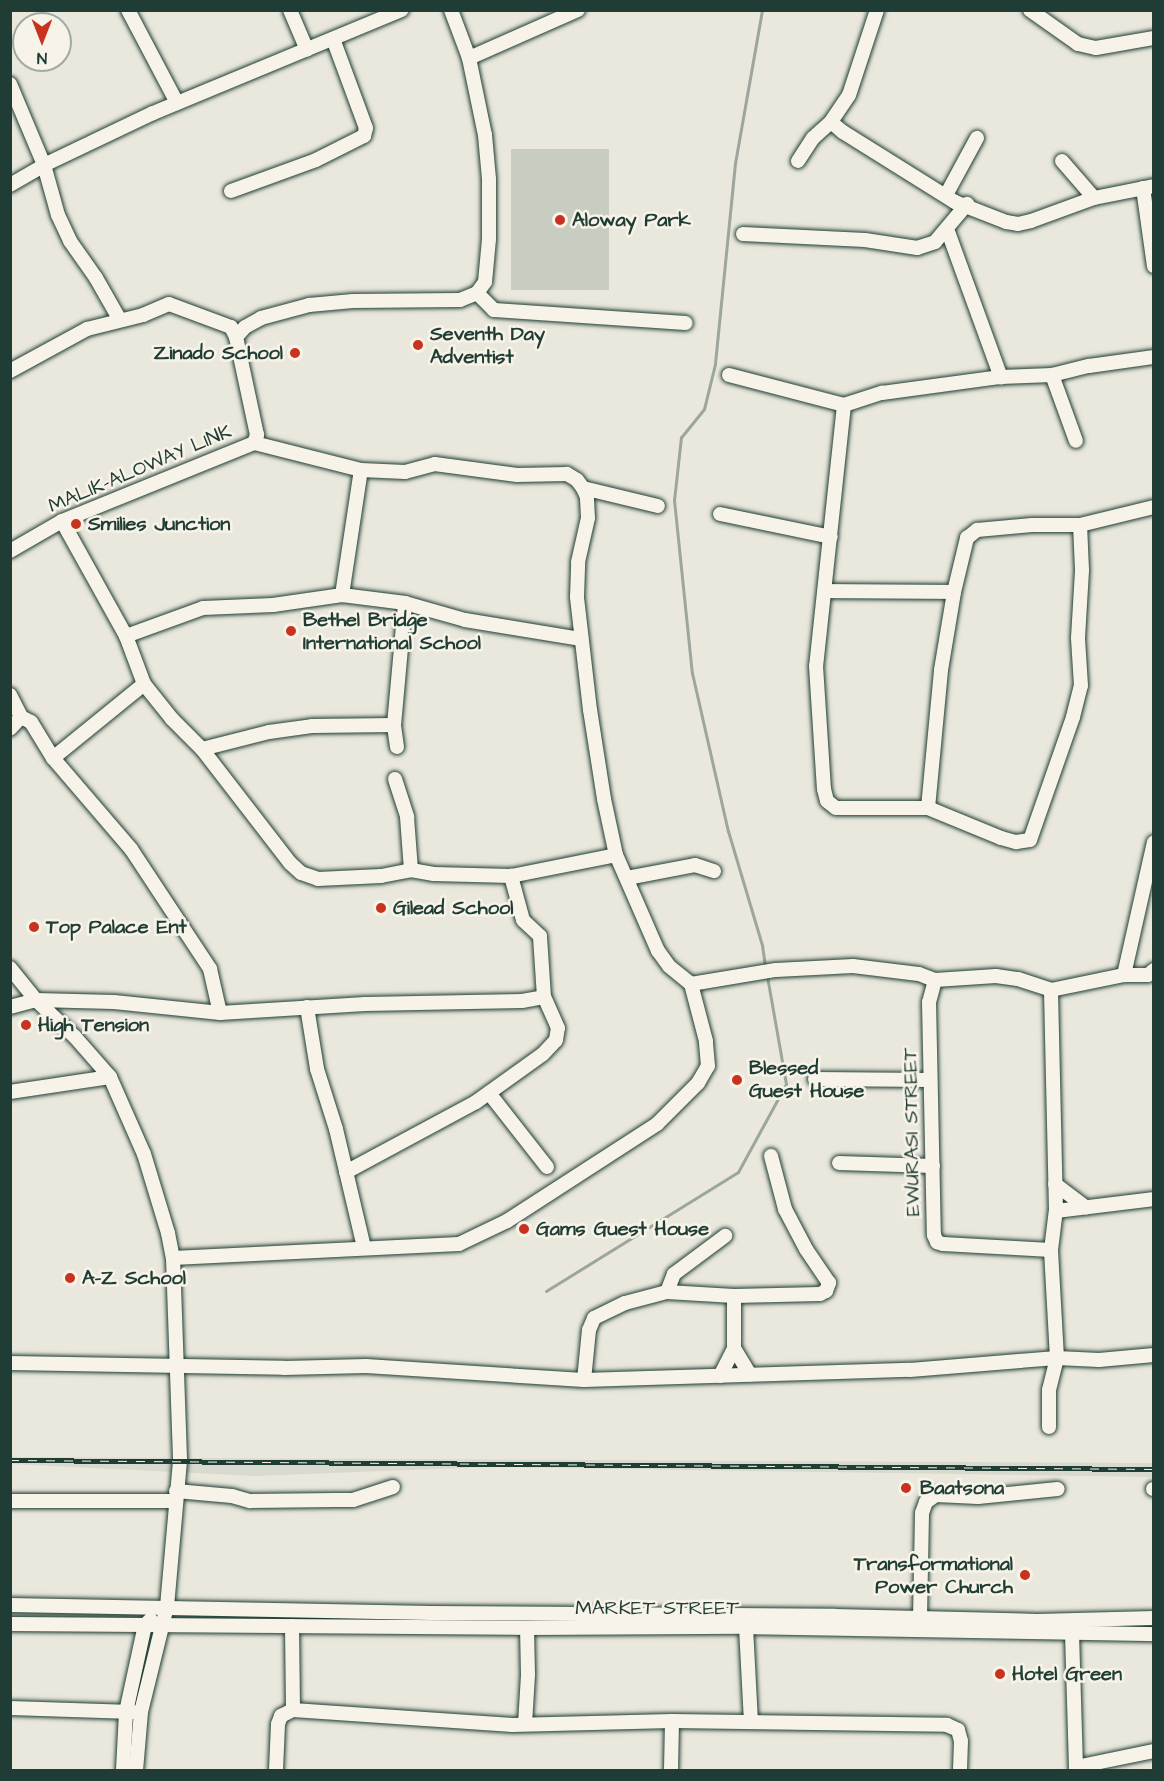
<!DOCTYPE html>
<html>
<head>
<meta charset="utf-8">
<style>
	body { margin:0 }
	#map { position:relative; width:1164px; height:1781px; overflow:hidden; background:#eae8dd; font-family:"Architects Daughter",sans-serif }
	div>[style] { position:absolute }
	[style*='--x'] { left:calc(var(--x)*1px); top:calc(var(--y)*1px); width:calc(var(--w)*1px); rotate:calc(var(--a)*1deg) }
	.built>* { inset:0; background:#d9dacf }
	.green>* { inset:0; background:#c8ccc1; transform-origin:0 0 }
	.stream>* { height:3px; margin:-1.5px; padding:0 1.5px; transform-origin:1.5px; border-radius:1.5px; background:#9ca69c }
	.roads { filter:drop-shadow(0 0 2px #1f3d34) drop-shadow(0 0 2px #1f3d34) }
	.minor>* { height:14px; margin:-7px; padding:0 7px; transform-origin:7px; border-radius:7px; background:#f7f3e8 }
	.rail>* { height:5px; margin-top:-2.5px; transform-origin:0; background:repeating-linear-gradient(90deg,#f7f3e8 0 9px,#1f3d34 0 18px); box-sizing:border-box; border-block:2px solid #1f3d34 }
	.dots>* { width:16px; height:16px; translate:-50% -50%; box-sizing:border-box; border:3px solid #f7f3e8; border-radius:50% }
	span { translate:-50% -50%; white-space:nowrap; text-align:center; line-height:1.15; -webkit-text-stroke:5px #f7f3e8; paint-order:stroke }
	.poi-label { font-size:20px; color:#1f3d34; font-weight:700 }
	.left { translate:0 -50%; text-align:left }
	.right { translate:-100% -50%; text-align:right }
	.street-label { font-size:20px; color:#1f3d34 }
	.frame { position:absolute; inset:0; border:12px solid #1f3d34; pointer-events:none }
	.north { position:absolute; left:12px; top:12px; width:60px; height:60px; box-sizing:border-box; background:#f7f3e8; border:2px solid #a1aaa0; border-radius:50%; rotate:180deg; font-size:16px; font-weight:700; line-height:24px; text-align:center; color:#1f3d34 }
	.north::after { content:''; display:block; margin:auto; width:21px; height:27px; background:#c8321e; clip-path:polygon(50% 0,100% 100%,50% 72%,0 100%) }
</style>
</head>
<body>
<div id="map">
	<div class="built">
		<div style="clip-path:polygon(10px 1457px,1153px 1463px,1154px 1477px,489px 1467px,255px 1476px,11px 1464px)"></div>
	</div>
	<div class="green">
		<div style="left:511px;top:149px;width:98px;height:141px"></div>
	</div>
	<div class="stream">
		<div style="--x:762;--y:10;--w:155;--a:100"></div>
		<div style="--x:735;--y:163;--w:202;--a:95.7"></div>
		<div style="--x:715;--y:364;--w:46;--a:103.7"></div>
		<div style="--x:704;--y:409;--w:36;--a:129"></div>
		<div style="--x:681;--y:437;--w:63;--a:96.3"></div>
		<div style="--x:674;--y:500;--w:174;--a:84.1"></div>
		<div style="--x:692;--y:673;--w:162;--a:77.2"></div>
		<div style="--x:728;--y:831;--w:119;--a:73.4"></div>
		<div style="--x:762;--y:945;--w:21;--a:82"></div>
		<div style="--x:546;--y:1291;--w:226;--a:-31.8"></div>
		<div style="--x:738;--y:1172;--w:100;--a:-61.4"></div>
		<div style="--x:786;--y:1084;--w:110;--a:-100"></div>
	</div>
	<div class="roads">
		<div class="minor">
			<div style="--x:128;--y:10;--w:105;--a:62.2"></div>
			<div style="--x:290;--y:10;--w:43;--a:67"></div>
			<div style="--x:451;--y:10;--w:51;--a:69.4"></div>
			<div style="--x:469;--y:58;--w:79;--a:78.3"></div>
			<div style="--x:485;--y:135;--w:44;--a:84.8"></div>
			<div style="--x:489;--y:179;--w:60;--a:90"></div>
			<div style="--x:489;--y:239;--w:43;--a:95.3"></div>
			<div style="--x:485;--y:282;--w:14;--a:126"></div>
			<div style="--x:877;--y:10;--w:89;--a:108.2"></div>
			<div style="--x:849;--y:95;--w:32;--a:124"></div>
			<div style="--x:831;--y:122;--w:16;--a:40"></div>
			<div style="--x:843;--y:132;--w:132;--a:32"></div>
			<div style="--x:955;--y:202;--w:55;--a:21.4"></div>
			<div style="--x:1006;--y:222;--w:12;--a:9"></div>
			<div style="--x:1018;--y:224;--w:13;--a:-13"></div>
			<div style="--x:1031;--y:221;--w:67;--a:-20.1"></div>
			<div style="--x:1094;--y:198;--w:61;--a:-11.3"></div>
			<div style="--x:1030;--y:10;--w:59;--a:35.3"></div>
			<div style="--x:1078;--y:44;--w:18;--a:13"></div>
			<div style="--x:1096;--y:48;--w:59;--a:-9.8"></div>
			<div style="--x:469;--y:58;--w:119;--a:-23.8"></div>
			<div style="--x:10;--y:84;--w:88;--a:67.2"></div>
			<div style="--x:44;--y:165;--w:52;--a:74.4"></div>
			<div style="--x:58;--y:215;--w:29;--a:65"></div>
			<div style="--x:70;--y:241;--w:45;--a:54.9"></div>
			<div style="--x:96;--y:278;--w:48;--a:60.3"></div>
			<div style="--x:798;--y:161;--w:27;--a:-57"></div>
			<div style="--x:813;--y:138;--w:24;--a:-42"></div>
			<div style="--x:1062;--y:161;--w:49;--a:49.1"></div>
			<div style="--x:10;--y:185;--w:39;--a:-30"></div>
			<div style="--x:44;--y:165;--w:121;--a:-25.5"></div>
			<div style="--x:153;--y:113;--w:269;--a:-22.5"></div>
			<div style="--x:1143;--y:188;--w:79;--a:82"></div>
			<div style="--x:231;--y:191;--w:90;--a:-20"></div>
			<div style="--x:316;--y:160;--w:54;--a:-26.6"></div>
			<div style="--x:364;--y:136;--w:8;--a:-76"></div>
			<div style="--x:366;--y:128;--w:95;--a:-110.3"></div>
			<div style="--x:946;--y:195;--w:65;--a:-61.5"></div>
			<div style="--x:947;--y:229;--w:158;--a:70"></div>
			<div style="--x:743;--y:234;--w:122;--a:2.8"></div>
			<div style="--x:865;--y:240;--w:53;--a:8.7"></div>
			<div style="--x:917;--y:248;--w:19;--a:-18"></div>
			<div style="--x:935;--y:242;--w:50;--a:-49.9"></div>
			<div style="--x:477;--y:293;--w:24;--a:45"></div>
			<div style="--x:494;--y:310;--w:192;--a:3.9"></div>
			<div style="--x:10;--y:371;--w:88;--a:-28.6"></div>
			<div style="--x:87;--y:329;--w:58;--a:-14"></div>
			<div style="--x:143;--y:315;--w:28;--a:-23"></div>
			<div style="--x:169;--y:304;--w:66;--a:20.4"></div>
			<div style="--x:231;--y:327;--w:11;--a:63"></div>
			<div style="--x:729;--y:375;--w:119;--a:14.6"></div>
			<div style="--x:844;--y:405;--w:40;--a:-18"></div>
			<div style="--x:882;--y:393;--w:120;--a:-7.7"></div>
			<div style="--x:1001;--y:377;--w:51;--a:-2.2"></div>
			<div style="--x:1052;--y:375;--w:38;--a:-14"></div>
			<div style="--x:1089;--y:366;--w:66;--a:-7.9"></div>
			<div style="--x:1052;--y:375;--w:70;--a:70"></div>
			<div style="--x:844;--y:405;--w:262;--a:96.1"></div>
			<div style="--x:816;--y:666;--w:123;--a:86.3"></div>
			<div style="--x:824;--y:789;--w:12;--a:76"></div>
			<div style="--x:827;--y:801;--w:11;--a:38"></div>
			<div style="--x:836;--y:808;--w:92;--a:0"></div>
			<div style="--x:928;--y:808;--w:79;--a:22.3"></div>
			<div style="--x:1001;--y:838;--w:16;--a:15"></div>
			<div style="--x:1016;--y:842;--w:14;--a:-8"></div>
			<div style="--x:1030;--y:840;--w:130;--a:-70.7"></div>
			<div style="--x:1073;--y:717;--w:32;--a:-76"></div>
			<div style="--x:1081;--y:686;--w:48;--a:-93.6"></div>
			<div style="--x:1078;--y:638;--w:68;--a:-86.6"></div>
			<div style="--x:1082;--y:570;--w:45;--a:-92.5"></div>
			<div style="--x:254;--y:443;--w:9;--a:-69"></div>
			<div style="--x:257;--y:435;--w:100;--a:-102.1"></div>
			<div style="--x:236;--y:337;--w:13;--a:-48"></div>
			<div style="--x:245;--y:327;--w:18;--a:-29"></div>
			<div style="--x:261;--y:318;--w:50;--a:-15.2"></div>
			<div style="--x:309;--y:305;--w:44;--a:-5.2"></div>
			<div style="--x:353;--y:301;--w:107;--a:-0.5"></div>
			<div style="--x:460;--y:300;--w:18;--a:-22"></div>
			<div style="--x:583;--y:488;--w:77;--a:13.5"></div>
			<div style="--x:720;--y:514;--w:113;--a:11.7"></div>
			<div style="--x:62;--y:521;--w:132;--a:60.9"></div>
			<div style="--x:126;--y:636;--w:51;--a:69.4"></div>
			<div style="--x:144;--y:684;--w:45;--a:51.3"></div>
			<div style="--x:172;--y:719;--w:42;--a:45"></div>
			<div style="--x:202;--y:749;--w:144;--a:52.3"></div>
			<div style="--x:290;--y:863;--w:15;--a:42"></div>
			<div style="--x:301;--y:873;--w:18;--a:19"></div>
			<div style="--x:318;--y:879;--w:63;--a:-2.7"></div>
			<div style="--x:381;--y:876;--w:31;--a:-11"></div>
			<div style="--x:411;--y:870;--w:23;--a:10"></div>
			<div style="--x:434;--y:874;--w:77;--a:1.5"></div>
			<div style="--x:511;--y:876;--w:107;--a:-11.3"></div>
			<div style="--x:10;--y:551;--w:60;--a:-30"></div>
			<div style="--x:62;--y:521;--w:207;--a:-22.1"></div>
			<div style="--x:825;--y:591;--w:129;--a:0.4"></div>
			<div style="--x:342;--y:595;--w:126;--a:-81.4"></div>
			<div style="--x:126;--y:636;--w:82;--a:-20"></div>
			<div style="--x:203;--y:608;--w:70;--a:-2.5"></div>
			<div style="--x:273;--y:605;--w:70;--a:-8.2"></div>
			<div style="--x:342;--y:595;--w:64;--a:7.2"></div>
			<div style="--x:405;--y:603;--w:62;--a:15.8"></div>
			<div style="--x:465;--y:620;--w:118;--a:9.3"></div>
			<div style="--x:10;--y:695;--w:25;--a:63"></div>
			<div style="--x:21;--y:717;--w:16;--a:133"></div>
			<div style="--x:21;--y:717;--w:11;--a:27"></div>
			<div style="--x:31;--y:722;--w:42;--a:58.6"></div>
			<div style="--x:53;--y:758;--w:120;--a:49.4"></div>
			<div style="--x:131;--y:849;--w:144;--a:56.6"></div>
			<div style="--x:210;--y:969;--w:45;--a:77.2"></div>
			<div style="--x:397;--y:747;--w:22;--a:-98"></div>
			<div style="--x:394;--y:725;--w:122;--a:-84.8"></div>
			<div style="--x:202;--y:749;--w:69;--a:-14.2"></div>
			<div style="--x:269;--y:732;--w:43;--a:-7.9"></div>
			<div style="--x:312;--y:726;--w:82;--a:-0.7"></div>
			<div style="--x:53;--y:758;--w:117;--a:-39.1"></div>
			<div style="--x:395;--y:779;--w:40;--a:72"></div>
			<div style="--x:407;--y:817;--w:53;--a:85.7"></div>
			<div style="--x:928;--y:808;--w:139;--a:-84.6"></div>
			<div style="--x:941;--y:670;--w:79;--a:-80.5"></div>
			<div style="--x:954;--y:592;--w:56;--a:-76.5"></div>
			<div style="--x:967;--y:538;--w:13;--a:-39"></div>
			<div style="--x:977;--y:530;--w:55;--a:-5.2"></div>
			<div style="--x:1032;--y:525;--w:48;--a:0"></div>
			<div style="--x:1080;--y:525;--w:76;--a:-13.7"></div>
			<div style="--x:627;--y:878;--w:69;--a:-10.8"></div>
			<div style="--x:695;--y:865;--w:20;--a:18"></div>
			<div style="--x:10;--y:968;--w:41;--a:50.9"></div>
			<div style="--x:36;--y:1000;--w:54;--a:43.5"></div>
			<div style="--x:75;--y:1037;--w:53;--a:48.8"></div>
			<div style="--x:110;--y:1077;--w:84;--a:66.2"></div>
			<div style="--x:144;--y:1154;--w:83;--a:73.1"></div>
			<div style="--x:168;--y:1233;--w:25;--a:79"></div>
			<div style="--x:173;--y:1258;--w:203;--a:88"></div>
			<div style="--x:180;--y:1461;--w:146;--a:95.1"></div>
			<div style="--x:167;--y:1606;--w:109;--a:103.8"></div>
			<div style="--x:141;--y:1712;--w:58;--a:94.9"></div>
			<div style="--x:1124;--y:975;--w:136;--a:-77.3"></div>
			<div style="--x:935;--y:980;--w:23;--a:105"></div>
			<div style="--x:929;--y:1002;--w:233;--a:88.8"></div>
			<div style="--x:934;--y:1235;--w:8;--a:67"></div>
			<div style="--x:937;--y:1242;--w:6;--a:18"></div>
			<div style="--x:943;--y:1244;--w:108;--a:3.2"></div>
			<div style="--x:691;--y:984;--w:86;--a:-9.4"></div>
			<div style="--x:776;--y:970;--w:77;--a:-3"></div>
			<div style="--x:853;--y:966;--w:66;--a:6.9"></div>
			<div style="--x:919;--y:974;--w:17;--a:21"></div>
			<div style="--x:935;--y:980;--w:61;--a:-3.8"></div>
			<div style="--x:996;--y:976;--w:22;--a:8"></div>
			<div style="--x:1018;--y:979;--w:35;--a:18"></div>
			<div style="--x:1051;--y:990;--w:75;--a:-11.6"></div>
			<div style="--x:1124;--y:975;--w:24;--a:0"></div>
			<div style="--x:1148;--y:975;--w:8;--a:-40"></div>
			<div style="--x:10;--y:1007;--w:27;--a:-15"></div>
			<div style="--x:36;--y:1000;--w:78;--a:1.5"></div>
			<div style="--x:114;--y:1002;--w:107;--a:5.9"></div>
			<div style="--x:220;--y:1013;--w:145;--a:-3.6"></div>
			<div style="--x:365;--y:1004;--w:157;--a:-1.1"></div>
			<div style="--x:522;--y:1001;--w:22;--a:-10"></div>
			<div style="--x:307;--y:1007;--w:63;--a:80.8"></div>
			<div style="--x:317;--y:1069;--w:63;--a:72.4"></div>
			<div style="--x:336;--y:1129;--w:121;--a:76.7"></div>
			<div style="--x:815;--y:1079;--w:115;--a:0.5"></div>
			<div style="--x:10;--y:1092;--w:101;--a:-8.5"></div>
			<div style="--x:489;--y:1093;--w:94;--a:51.9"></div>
			<div style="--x:839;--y:1163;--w:94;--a:1.8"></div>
			<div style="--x:346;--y:1172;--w:148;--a:-28.3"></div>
			<div style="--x:476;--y:1102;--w:82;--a:-35.6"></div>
			<div style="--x:543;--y:1054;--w:19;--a:-47"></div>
			<div style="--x:556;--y:1040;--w:12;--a:-81"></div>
			<div style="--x:558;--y:1028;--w:34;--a:-114"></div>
			<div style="--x:544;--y:997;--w:61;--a:-93.8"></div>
			<div style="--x:540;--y:936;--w:23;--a:-137"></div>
			<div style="--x:523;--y:920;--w:46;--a:-105.3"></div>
			<div style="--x:1055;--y:1184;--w:39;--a:37"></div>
			<div style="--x:1056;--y:1211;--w:99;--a:-7"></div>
			<div style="--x:173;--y:1258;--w:286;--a:-2.8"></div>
			<div style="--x:459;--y:1244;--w:53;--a:-25.6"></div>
			<div style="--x:507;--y:1221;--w:179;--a:-32.9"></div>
			<div style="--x:657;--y:1124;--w:58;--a:-45"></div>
			<div style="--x:698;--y:1083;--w:20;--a:-60"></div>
			<div style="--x:708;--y:1066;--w:25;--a:-95"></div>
			<div style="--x:706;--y:1041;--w:59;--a:-104.7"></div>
			<div style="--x:691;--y:984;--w:28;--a:-141"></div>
			<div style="--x:669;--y:966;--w:19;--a:-126"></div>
			<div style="--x:658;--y:951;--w:105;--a:-113.6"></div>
			<div style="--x:616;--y:855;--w:57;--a:-102.1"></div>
			<div style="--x:604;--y:799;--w:90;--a:-98.9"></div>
			<div style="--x:590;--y:710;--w:114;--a:-96.6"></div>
			<div style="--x:577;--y:597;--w:35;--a:-88"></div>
			<div style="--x:578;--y:562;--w:45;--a:-77.2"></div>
			<div style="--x:588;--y:518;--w:21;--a:-93"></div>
			<div style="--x:587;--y:497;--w:10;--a:-114"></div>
			<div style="--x:583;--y:488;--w:10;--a:-127"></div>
			<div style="--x:577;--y:480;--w:12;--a:-149"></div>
			<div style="--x:567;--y:474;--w:50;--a:178.9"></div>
			<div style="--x:517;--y:475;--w:83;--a:-172.4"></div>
			<div style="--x:435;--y:464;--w:31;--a:165"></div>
			<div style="--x:405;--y:472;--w:44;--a:-177.4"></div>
			<div style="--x:361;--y:470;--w:110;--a:-165.8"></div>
			<div style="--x:667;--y:1292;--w:19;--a:-69"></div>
			<div style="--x:674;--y:1274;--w:64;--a:-36.7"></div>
			<div style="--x:734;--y:1348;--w:31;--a:59"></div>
			<div style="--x:10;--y:1363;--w:274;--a:1"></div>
			<div style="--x:284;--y:1368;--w:82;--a:-1.4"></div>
			<div style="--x:366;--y:1366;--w:218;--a:3.7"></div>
			<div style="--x:584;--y:1380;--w:326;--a:-1.8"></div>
			<div style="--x:910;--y:1370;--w:147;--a:-4.7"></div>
			<div style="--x:1057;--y:1358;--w:42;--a:2.7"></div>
			<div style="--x:1099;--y:1360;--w:55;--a:-5.2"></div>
			<div style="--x:720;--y:1376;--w:31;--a:-63"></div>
			<div style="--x:734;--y:1348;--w:52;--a:-90"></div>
			<div style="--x:584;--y:1380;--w:50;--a:-84.3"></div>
			<div style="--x:589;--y:1330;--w:13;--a:-67"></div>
			<div style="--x:594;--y:1318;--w:34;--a:-26"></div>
			<div style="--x:625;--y:1303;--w:43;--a:-14.7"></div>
			<div style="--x:667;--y:1292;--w:67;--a:3.4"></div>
			<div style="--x:734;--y:1296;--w:86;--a:-1.3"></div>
			<div style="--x:820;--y:1294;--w:7;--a:-27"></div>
			<div style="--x:826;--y:1291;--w:9;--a:-69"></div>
			<div style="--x:829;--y:1283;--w:41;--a:-124.1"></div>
			<div style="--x:806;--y:1249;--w:45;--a:-117.7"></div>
			<div style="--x:785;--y:1209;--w:55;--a:-104.8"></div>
			<div style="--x:1049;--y:1427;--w:37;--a:-90"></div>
			<div style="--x:1049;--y:1390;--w:33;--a:-76"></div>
			<div style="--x:1057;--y:1358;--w:108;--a:-93.2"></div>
			<div style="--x:1051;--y:1250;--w:39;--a:-83"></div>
			<div style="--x:1056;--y:1211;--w:221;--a:-91.3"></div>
			<div style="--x:1153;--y:1489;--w:1;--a:0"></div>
			<div style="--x:176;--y:1491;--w:56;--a:5.1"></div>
			<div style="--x:232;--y:1496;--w:19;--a:16"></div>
			<div style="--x:250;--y:1501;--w:86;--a:-0.7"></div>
			<div style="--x:336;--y:1500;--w:17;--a:0"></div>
			<div style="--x:353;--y:1500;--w:42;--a:-18"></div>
			<div style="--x:10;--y:1501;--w:165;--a:0"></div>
			<div style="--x:10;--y:1605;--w:421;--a:1.1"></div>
			<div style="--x:431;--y:1613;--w:404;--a:0.4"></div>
			<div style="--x:835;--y:1616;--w:202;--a:1.4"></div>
			<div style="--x:1037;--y:1621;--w:117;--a:-1.5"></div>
			<div style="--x:920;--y:1618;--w:105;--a:-88.9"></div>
			<div style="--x:922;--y:1513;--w:12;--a:-70"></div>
			<div style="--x:926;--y:1502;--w:12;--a:-35"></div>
			<div style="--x:936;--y:1495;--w:42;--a:2.7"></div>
			<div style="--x:978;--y:1497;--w:80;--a:-5.7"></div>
			<div style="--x:10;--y:1624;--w:517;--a:0.44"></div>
			<div style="--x:527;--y:1628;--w:219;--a:-0.3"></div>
			<div style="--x:746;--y:1627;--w:408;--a:1"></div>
			<div style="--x:292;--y:1626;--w:84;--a:89.3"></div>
			<div style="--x:746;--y:1627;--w:95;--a:87"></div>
			<div style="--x:1072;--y:1633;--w:137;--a:88.3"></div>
			<div style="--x:10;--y:1708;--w:123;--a:1.9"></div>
			<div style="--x:525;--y:1724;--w:49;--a:-86.5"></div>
			<div style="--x:528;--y:1675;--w:47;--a:-91.2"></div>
			<div style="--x:1076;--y:1767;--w:80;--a:-11.6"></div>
			<div style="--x:123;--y:1770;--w:58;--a:-87"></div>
			<div style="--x:126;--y:1712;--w:89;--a:-77.7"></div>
			<div style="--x:145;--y:1625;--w:8;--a:-45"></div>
			<div style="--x:276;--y:1770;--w:46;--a:-87.5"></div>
			<div style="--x:278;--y:1724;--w:9;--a:-69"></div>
			<div style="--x:281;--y:1716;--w:13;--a:-27"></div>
			<div style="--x:293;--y:1710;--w:220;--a:3.9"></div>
			<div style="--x:512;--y:1725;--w:160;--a:-1.4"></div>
			<div style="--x:672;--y:1721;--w:275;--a:0.8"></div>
			<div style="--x:947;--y:1725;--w:12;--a:24"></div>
			<div style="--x:958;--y:1730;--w:11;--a:75"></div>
			<div style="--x:961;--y:1741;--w:29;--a:92"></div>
			<div style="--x:671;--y:1770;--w:49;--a:-88.8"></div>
		</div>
	</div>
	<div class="rail">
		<div style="--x:10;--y:1460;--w:1144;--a:0.45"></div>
	</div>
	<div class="dots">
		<div style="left:560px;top:220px;background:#c8321e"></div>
		<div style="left:418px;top:345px;background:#c8321e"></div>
		<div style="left:295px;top:353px;background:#c8321e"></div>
		<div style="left:76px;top:524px;background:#c8321e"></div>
		<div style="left:291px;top:631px;background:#c8321e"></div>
		<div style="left:381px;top:908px;background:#c8321e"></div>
		<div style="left:34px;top:927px;background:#c8321e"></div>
		<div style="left:26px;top:1025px;background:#c8321e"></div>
		<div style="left:737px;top:1080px;background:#c8321e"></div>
		<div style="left:524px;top:1229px;background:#c8321e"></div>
		<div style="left:70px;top:1278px;background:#c8321e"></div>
		<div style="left:906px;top:1488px;background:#c8321e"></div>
		<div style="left:1025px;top:1575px;background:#c8321e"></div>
		<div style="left:1000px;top:1674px;background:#c8321e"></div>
	</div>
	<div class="poi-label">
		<span class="left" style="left:572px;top:220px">Aloway Park</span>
		<span class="left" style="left:430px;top:346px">Seventh Day<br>Adventist</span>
		<span class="right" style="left:283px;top:353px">Zinado School</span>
		<span class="left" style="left:88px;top:524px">Smilies Junction</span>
		<span class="left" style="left:303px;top:632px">Bethel Bridge<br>International School</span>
		<span class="left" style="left:393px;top:908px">Gilead School</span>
		<span class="left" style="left:46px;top:927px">Top Palace Ent</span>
		<span class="left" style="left:38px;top:1025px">High Tension</span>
		<span class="left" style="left:749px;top:1080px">Blessed<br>Guest House</span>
		<span class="left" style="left:536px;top:1229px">Gams Guest House</span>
		<span class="left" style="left:82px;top:1278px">A-Z School</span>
		<span class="left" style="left:920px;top:1488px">Baatsona</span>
		<span class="right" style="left:1013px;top:1576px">Transformational<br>Power Church</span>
		<span class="left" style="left:1012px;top:1674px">Hotel Green</span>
	</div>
	<div class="street-label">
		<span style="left:140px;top:469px;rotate:-23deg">MALIK-ALOWAY LINK</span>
		<span style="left:912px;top:1132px;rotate:-91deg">EWURASI STREET</span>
		<span style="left:657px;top:1608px">MARKET STREET</span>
	</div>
	<div class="frame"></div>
	<div class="north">N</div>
</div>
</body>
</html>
